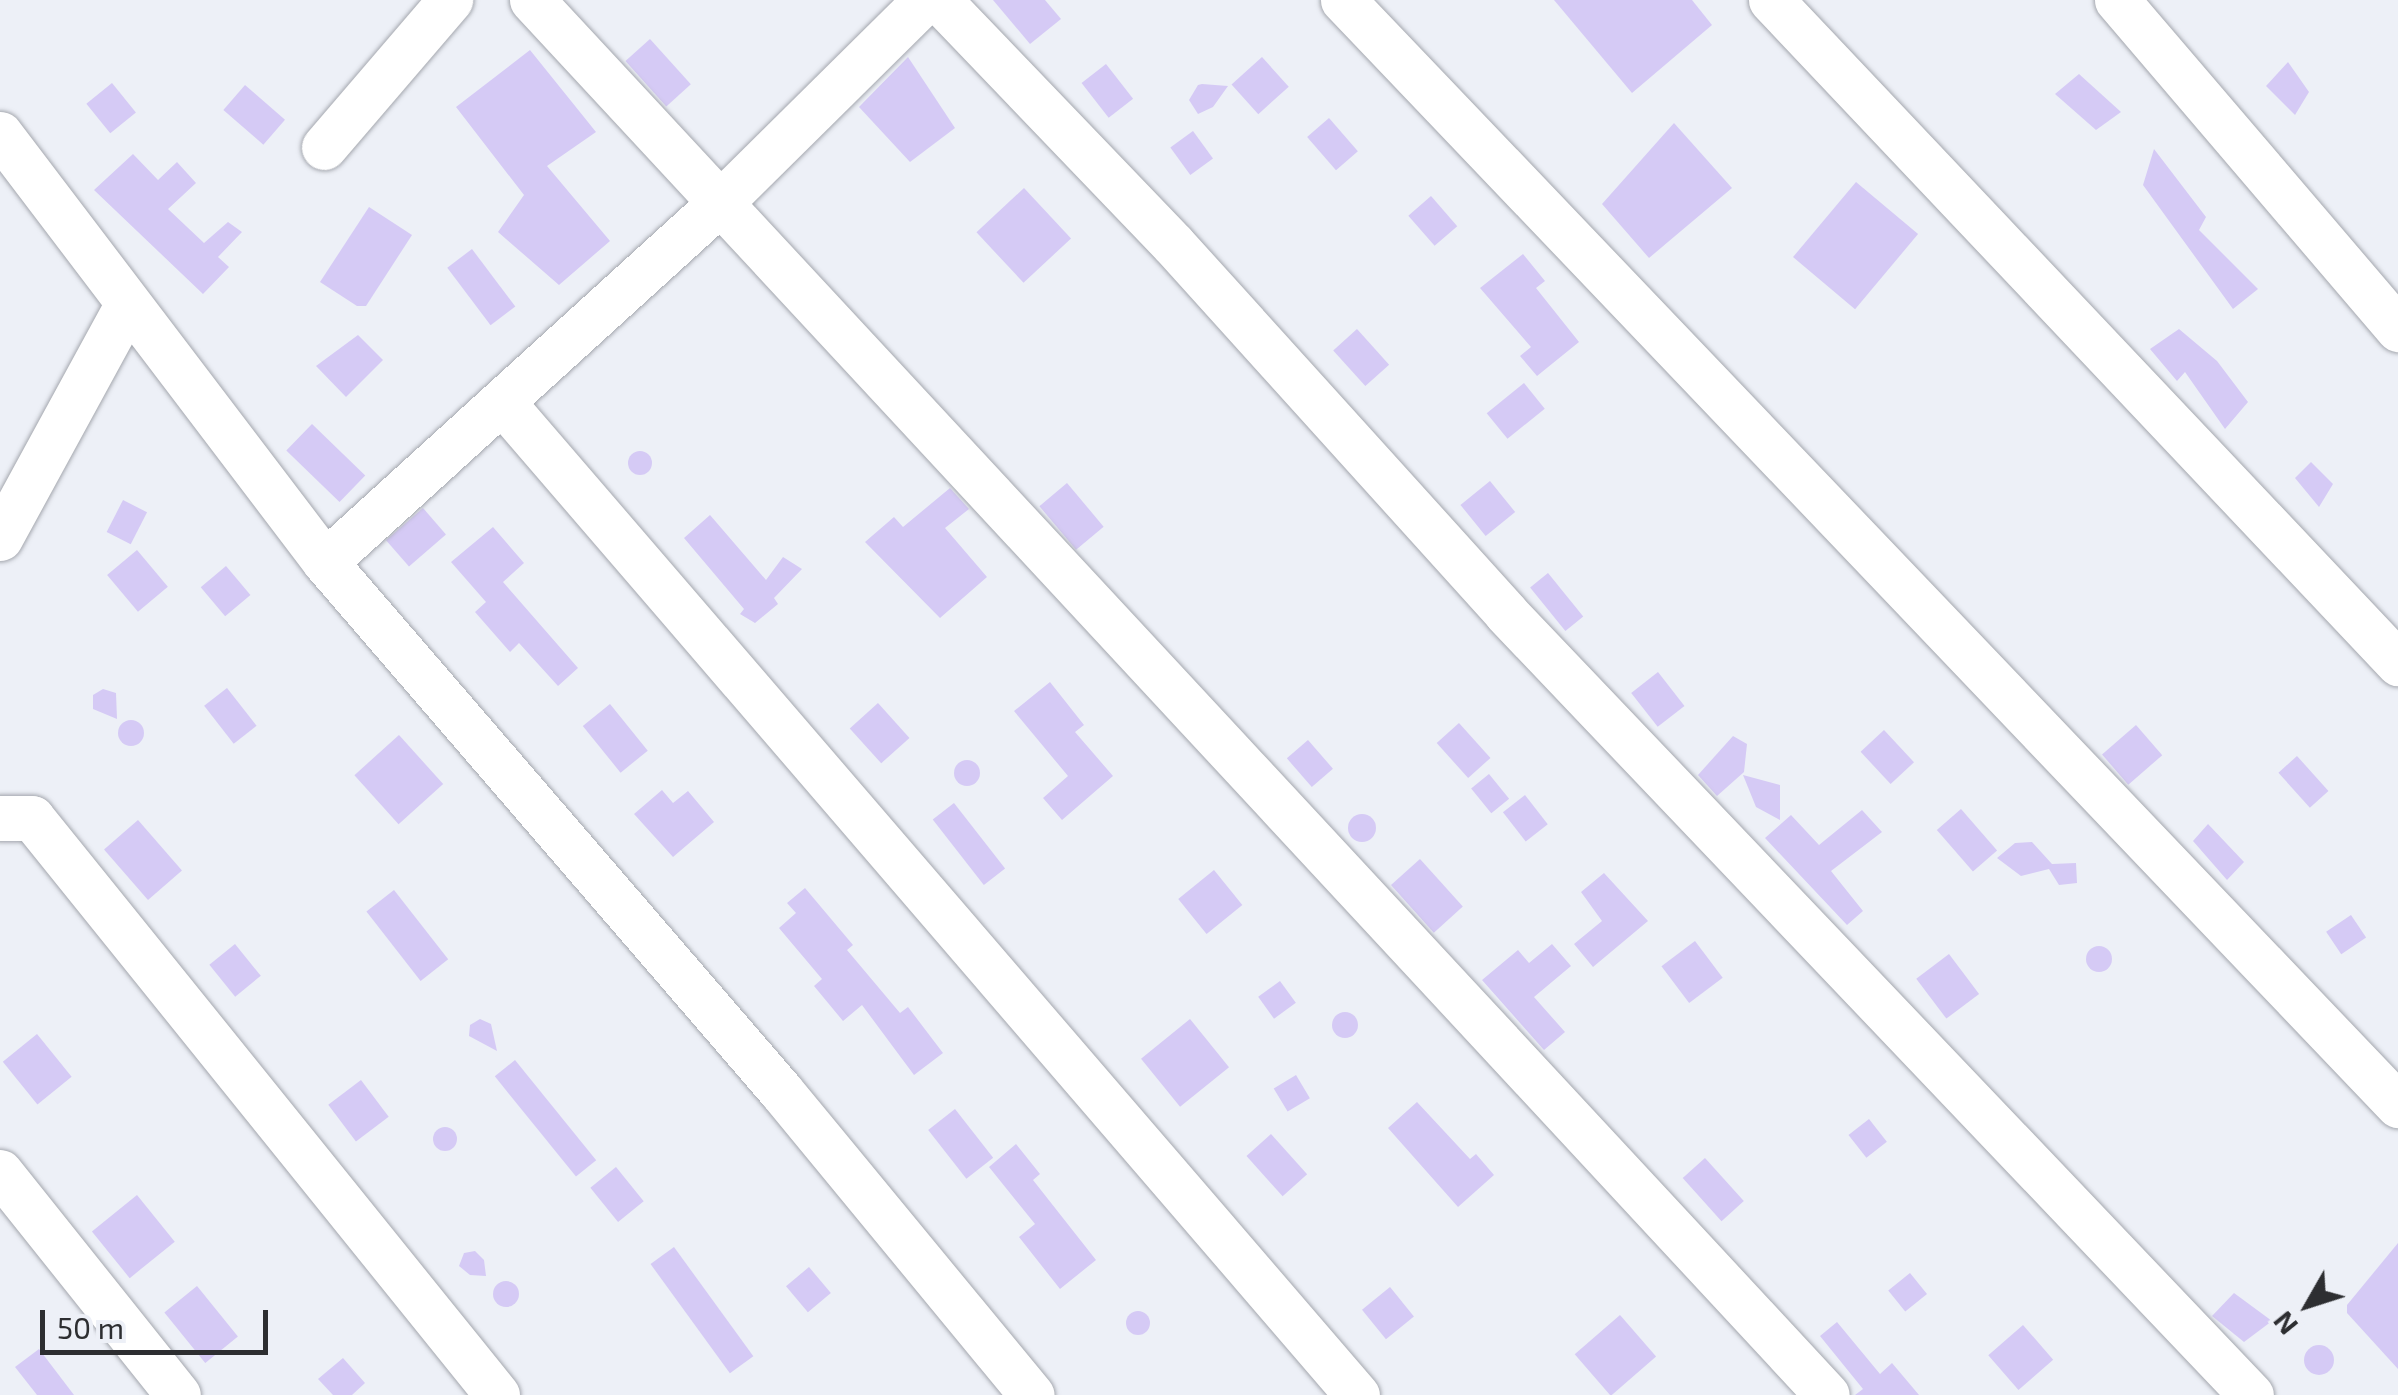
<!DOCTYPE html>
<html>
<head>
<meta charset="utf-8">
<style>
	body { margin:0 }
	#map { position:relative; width:2398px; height:1395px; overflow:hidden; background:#edf0f7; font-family:"Exo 2",sans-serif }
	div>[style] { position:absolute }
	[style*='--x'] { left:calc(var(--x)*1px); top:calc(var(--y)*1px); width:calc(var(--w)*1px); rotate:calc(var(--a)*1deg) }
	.building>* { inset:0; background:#d5caf5; transform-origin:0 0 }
	.round { border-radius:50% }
	.roads { filter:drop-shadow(0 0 2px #a4a7ae) drop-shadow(0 0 2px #a4a7ae) }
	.minor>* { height:45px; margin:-22.5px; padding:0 22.5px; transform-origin:22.5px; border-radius:22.5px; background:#fff }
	span { translate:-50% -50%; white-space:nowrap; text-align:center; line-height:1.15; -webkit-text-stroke:9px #edf0f7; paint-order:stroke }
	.north { position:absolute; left:2258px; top:1255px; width:100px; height:100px; -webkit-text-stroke:8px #edf0f7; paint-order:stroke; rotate:231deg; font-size:28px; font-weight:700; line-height:40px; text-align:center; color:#2d2e31 }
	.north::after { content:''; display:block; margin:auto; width:35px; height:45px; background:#2d2e31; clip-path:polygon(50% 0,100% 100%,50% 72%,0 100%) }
	.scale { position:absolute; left:40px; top:1310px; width:228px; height:45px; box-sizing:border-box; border:5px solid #2d2e31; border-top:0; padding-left:12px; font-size:30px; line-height:35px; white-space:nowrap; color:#2d2e31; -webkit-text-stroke:8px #edf0f7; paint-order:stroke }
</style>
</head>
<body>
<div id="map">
	<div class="building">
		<div style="clip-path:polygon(993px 0,1045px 0,1061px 19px,1030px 44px)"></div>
		<div style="clip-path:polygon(1554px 0,1692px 0,1712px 25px,1632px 93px)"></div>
		<div style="left:650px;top:39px;width:61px;height:33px;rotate:48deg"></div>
		<div style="clip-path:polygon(530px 50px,596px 132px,547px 166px,610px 241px,559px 285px,498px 232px,524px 195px,456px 107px)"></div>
		<div style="clip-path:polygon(908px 57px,955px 128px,910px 162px,859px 107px)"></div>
		<div style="left:1262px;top:57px;width:40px;height:41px;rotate:48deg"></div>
		<div style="clip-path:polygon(2288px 62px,2309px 92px,2295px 115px,2266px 86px)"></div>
		<div style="left:1106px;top:64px;width:44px;height:31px;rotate:52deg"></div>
		<div style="clip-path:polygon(2079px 74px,2121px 112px,2096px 130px,2055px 94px)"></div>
		<div style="left:112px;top:83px;width:38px;height:33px;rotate:51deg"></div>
		<div style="left:245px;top:85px;width:53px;height:33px;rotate:41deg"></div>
		<div style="clip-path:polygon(1198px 85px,1202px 84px,1228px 86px,1213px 107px,1198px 114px,1189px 100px)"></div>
		<div style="left:1329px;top:118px;width:44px;height:29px;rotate:49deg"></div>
		<div style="clip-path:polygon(1674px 123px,1732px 188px,1649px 258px,1602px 204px)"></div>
		<div style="left:1193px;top:131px;width:34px;height:28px;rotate:54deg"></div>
		<div style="clip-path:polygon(2154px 149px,2206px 217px,2199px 230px,2258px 289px,2233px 309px,2143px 185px)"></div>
		<div style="clip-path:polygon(133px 154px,158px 180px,177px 162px,196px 183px,168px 209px,204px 243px,228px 222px,242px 232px,218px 257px,229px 267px,203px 294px,94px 190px)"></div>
		<div style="left:1856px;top:182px;width:81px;height:98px;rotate:40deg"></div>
		<div style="left:1024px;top:188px;width:69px;height:65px;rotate:47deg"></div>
		<div style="left:1431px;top:196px;width:40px;height:30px;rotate:49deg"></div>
		<div style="clip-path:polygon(369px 207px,412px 235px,366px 306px,357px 306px,320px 282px)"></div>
		<div style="left:472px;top:249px;width:72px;height:31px;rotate:53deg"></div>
		<div style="clip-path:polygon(1523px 254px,1545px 281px,1536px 288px,1579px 342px,1537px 376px,1520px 356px,1531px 347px,1480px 288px)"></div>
		<div style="left:1357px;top:329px;width:48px;height:32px;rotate:48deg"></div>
		<div style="clip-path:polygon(2179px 329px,2217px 361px,2248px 402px,2225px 429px,2185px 372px,2177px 381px,2150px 349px)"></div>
		<div style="clip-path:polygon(358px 335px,383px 360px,346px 397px,316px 366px)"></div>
		<div style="left:1524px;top:383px;width:33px;height:48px;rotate:51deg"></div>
		<div style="left:312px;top:424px;width:74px;height:37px;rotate:44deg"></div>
		<div class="round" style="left:628px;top:451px;width:24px;height:24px"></div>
		<div style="clip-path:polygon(2311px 462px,2333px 484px,2319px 507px,2295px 478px)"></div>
		<div style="left:1490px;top:481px;width:40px;height:38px;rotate:51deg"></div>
		<div style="left:1067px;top:483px;width:57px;height:36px;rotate:50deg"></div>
		<div style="clip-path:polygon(950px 488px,969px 509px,945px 528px,987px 577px,940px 618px,865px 542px,894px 517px,903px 527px)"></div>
		<div style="left:123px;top:500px;width:27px;height:36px;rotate:27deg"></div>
		<div style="left:423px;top:508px;width:35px;height:49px;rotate:49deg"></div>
		<div style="clip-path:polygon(710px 515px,766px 580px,783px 557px,802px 569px,774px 598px,778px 604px,755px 623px,740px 614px,744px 609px,684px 538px)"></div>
		<div style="clip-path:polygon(493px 527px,524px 563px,503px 582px,578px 668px,558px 686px,519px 643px,510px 652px,475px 612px,486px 602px,451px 562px)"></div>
		<div style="left:137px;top:550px;width:48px;height:39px;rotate:50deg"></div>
		<div style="left:226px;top:566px;width:38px;height:33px;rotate:50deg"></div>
		<div style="left:1548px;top:573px;width:56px;height:23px;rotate:51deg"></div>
		<div style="left:1658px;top:672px;width:43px;height:34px;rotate:52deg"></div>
		<div style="clip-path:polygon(1050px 682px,1084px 725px,1075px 732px,1113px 776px,1062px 820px,1043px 798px,1068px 776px,1014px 711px)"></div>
		<div style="left:227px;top:688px;width:48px;height:29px;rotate:52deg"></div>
		<div style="clip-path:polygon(103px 689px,116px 693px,117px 719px,93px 709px,93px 695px)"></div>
		<div style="left:878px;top:703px;width:47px;height:38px;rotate:48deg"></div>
		<div style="left:610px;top:704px;width:60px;height:35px;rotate:51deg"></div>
		<div class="round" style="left:118px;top:720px;width:26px;height:26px"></div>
		<div style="left:1459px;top:723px;width:47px;height:30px;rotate:48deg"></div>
		<div style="left:2136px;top:725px;width:40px;height:45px;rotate:49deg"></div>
		<div style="left:1884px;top:730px;width:44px;height:32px;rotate:47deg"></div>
		<div style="left:399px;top:735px;width:66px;height:60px;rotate:48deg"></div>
		<div style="clip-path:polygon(1733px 736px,1747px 744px,1744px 772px,1717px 796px,1698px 775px)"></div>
		<div style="left:1308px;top:740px;width:38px;height:28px;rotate:49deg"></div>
		<div style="left:2297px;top:756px;width:47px;height:25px;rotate:48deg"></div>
		<div class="round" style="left:954px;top:760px;width:26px;height:26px"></div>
		<div style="left:1489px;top:774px;width:32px;height:23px;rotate:51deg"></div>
		<div style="clip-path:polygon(1743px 775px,1780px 785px,1780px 820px,1756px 807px)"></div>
		<div style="clip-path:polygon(662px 790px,673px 803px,688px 791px,714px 822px,673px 857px,634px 814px)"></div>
		<div style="left:1525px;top:795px;width:37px;height:28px;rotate:52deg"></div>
		<div style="left:954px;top:803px;width:83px;height:27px;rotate:52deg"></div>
		<div style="left:1961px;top:809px;width:55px;height:32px;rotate:49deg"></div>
		<div style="clip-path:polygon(1862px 810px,1882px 832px,1831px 871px,1863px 911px,1847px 925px,1765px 838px,1791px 815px,1819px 845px)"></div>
		<div class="round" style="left:1348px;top:814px;width:28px;height:28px"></div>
		<div style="left:138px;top:820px;width:67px;height:45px;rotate:49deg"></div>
		<div style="clip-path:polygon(2208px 824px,2244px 862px,2227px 880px,2193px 841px)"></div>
		<div style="clip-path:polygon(2032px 842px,2052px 864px,2076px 863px,2077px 883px,2059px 885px,2049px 869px,2021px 876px,1997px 858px,2015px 843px)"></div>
		<div style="left:1420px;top:859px;width:64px;height:39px;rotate:48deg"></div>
		<div style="left:1214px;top:870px;width:45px;height:46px;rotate:51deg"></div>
		<div style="clip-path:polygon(1604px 873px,1648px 921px,1593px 967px,1574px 944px,1602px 921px,1581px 892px)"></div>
		<div style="clip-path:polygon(805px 888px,853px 945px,847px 950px,900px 1013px,908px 1007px,943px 1053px,914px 1075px,862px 1005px,843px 1021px,814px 986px,822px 979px,779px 928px,796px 913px,787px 903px)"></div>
		<div style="left:394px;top:890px;width:88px;height:35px;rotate:52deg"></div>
		<div style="left:2351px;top:915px;width:27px;height:30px;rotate:56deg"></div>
		<div style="left:1695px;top:941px;width:46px;height:42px;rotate:53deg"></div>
		<div style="left:235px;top:944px;width:41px;height:33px;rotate:51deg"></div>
		<div style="clip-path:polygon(1552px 944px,1571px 966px,1534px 997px,1565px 1032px,1544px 1050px,1482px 980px,1518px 950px,1529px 963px)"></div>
		<div class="round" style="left:2086px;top:946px;width:26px;height:26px"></div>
		<div style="left:1949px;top:954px;width:50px;height:41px;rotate:53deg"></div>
		<div style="left:1280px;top:981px;width:27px;height:27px;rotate:54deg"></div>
		<div class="round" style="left:1332px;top:1012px;width:26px;height:26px"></div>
		<div style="clip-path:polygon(480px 1019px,491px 1024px,497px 1051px,469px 1036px,470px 1025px)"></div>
		<div style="left:1190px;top:1019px;width:62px;height:63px;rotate:51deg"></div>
		<div style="left:37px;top:1034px;width:55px;height:44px;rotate:51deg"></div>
		<div style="left:515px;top:1060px;width:129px;height:26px;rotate:51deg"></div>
		<div style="left:1296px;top:1075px;width:27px;height:26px;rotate:59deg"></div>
		<div style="left:361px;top:1080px;width:46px;height:41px;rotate:53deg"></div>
		<div style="clip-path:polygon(1417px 1102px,1470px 1159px,1476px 1154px,1494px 1175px,1458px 1207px,1388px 1128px)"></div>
		<div style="left:955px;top:1109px;width:62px;height:34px;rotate:52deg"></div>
		<div style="left:1869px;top:1119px;width:29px;height:26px;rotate:52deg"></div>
		<div class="round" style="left:433px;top:1127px;width:24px;height:24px"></div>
		<div style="left:1271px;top:1134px;width:54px;height:33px;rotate:48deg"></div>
		<div style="clip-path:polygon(1016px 1144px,1040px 1174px,1033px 1180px,1096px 1260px,1060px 1289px,1019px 1237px,1035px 1224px,989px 1167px)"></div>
		<div style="left:1705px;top:1158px;width:58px;height:30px;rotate:48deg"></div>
		<div style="left:616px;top:1167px;width:44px;height:33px;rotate:51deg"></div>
		<div style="left:137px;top:1195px;width:60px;height:58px;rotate:51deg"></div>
		<div style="clip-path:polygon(2398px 1243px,2398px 1369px,2347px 1313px,2347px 1305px)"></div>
		<div style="left:674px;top:1247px;width:135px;height:29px;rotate:54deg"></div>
		<div style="clip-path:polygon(475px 1251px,484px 1260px,486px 1276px,470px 1275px,459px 1266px,464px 1253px)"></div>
		<div style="left:809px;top:1267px;width:34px;height:30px;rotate:50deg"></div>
		<div style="left:1910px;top:1273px;width:27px;height:28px;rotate:51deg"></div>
		<div class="round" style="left:493px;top:1281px;width:26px;height:26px"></div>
		<div style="left:197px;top:1286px;width:65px;height:42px;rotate:51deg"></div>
		<div style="left:1390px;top:1287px;width:38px;height:36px;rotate:51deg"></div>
		<div style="clip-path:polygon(2234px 1293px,2272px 1321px,2244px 1342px,2212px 1316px)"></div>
		<div class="round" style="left:1126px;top:1311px;width:24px;height:24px"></div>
		<div style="left:1620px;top:1315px;width:55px;height:60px;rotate:49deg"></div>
		<div style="clip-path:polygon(1837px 1322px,1880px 1374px,1892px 1363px,1919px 1395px,1855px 1395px,1863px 1389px,1820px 1336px)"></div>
		<div style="left:2023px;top:1325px;width:46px;height:46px;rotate:49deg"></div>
		<div class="round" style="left:2304px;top:1345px;width:30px;height:30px"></div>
		<div style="clip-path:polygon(39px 1349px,74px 1395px,37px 1395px,15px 1367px)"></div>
		<div style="clip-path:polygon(343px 1358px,365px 1383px,352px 1395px,333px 1395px,318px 1379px)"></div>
	</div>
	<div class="roads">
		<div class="minor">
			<div style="--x:532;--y:0;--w:1903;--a:47.13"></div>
			<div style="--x:939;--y:0;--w:338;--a:46.2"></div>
			<div style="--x:1173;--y:244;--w:497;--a:47.9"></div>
			<div style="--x:1506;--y:613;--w:1080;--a:46.39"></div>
			<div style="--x:1343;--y:0;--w:1528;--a:46.33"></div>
			<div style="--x:1771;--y:0;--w:913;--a:46.6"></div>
			<div style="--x:2117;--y:0;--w:433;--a:49.5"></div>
			<div style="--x:0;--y:134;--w:537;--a:52.79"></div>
			<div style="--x:325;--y:562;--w:698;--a:49.24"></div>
			<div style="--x:781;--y:1091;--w:394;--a:50.5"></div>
			<div style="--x:324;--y:147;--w:194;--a:-49.4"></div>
			<div style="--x:503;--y:403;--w:1309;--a:49.28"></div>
			<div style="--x:0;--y:538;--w:265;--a:-61.4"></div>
			<div style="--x:325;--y:562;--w:537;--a:-42.28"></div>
			<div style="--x:722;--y:201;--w:286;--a:-44.7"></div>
			<div style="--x:0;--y:818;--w:32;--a:0"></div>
			<div style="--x:32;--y:818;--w:741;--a:51.13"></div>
			<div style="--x:0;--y:1172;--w:285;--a:51.4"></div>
		</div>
	</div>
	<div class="north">N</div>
	<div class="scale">50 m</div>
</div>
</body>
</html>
